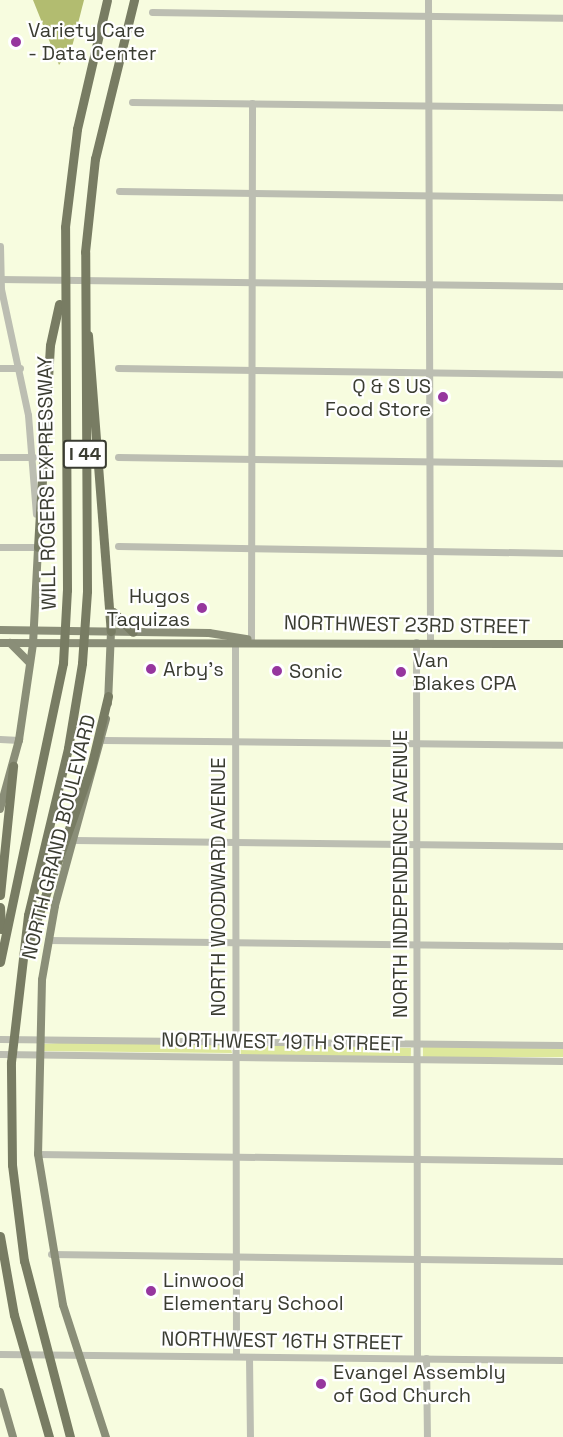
<!DOCTYPE html>
<html>
<head>
<meta charset="utf-8">
<style>
	body { margin:0 }
	#map { position:relative; width:563px; height:1437px; overflow:hidden; background:#f7fcdf; font-family:"Space Grotesk",sans-serif }
	div>[style] { position:absolute }
	[style*='--x'] { left:calc(var(--x)*1px); top:calc(var(--y)*1px); width:calc(var(--w)*1px); rotate:calc(var(--a)*1deg) }
	.green>* { inset:0; background:#dee89c; transform-origin:0 0 }
	.water>* { inset:0; background:#b2bc70 }
	.minor>* { height:7px; margin:-3.5px; padding:0 3.5px; transform-origin:3.5px; border-radius:3.5px; background:#bcbeb2 }
	.major>* { height:8px; margin:-4px; padding:0 4px; transform-origin:4px; border-radius:4px; background:#8a8e78 }
	.highway>* { height:9px; margin:-4.5px; padding:0 4.5px; transform-origin:4.5px; border-radius:4.5px; background:#787c63 }
	.dots>* { width:16px; height:16px; translate:-50% -50%; box-sizing:border-box; border:3px solid #fff; border-radius:50% }
	span { translate:-50% -50%; white-space:nowrap; text-align:center; line-height:1.15; -webkit-text-stroke:4.5px #fff; paint-order:stroke }
	.shield-label span { padding:2px 4px; background:#fff; border:2px solid; border-radius:4px; -webkit-text-stroke-width:0 }
	.shield-label { font-size:18px; color:#3a3c31; font-weight:700 }
	.poi-label { font-size:20px; color:#3a3c31 }
	.left { translate:0 -50%; text-align:left }
	.right { translate:-100% -50%; text-align:right }
	.street-label { font-size:20px; color:#3a3c31 }
</style>
</head>
<body>
<div id="map">
	<div class="green">
		<div style="clip-path:polygon(73px 1042px,230px 1045px,232px 1053px,44px 1051px,44px 1044px)"></div>
		<div style="left:241px;top:1045px;width:170px;height:10px;rotate:1deg"></div>
		<div style="left:423px;top:1047px;width:140px;height:10px"></div>
	</div>
	<div class="water">
		<div style="clip-path:polygon(33px 0,84px 0,72px 47px,59px 65px)"></div>
	</div>
	<div class="minor">
		<div style="--x:428;--y:0;--w:642;--a:89.82"></div>
		<div style="--x:152;--y:12;--w:411;--a:0.8"></div>
		<div style="--x:132;--y:102;--w:431;--a:0.7"></div>
		<div style="--x:119;--y:191;--w:444;--a:0.8"></div>
		<div style="--x:0;--y:246;--w:43;--a:88.7"></div>
		<div style="--x:1;--y:289;--w:129;--a:77.9"></div>
		<div style="--x:28;--y:415;--w:99;--a:85.4"></div>
		<div style="--x:0;--y:279;--w:563;--a:0.71"></div>
		<div style="--x:0;--y:368;--w:20;--a:0"></div>
		<div style="--x:118;--y:368;--w:445;--a:0.8"></div>
		<div style="--x:0;--y:457;--w:33;--a:0"></div>
		<div style="--x:118;--y:457;--w:445;--a:0.8"></div>
		<div style="--x:118;--y:546;--w:445;--a:0.9"></div>
		<div style="--x:0;--y:547;--w:38;--a:0"></div>
		<div style="--x:38;--y:547;--w:4;--a:-90"></div>
		<div style="--x:235;--y:639;--w:717;--a:89.92"></div>
		<div style="--x:251;--y:640;--w:537;--a:-89.89"></div>
		<div style="--x:416;--y:642;--w:716;--a:89.92"></div>
		<div style="--x:0;--y:739;--w:19;--a:3"></div>
		<div style="--x:104;--y:740;--w:459;--a:0.6"></div>
		<div style="--x:75;--y:840;--w:488;--a:0.7"></div>
		<div style="--x:48;--y:940;--w:515;--a:0.67"></div>
		<div style="--x:0;--y:1039;--w:563;--a:0.61"></div>
		<div style="--x:0;--y:1054;--w:563;--a:0.71"></div>
		<div style="--x:38;--y:1154;--w:525;--a:0.76"></div>
		<div style="--x:51;--y:1254;--w:512;--a:0.78"></div>
		<div style="--x:0;--y:1354;--w:563;--a:0.61"></div>
		<div style="--x:249;--y:1357;--w:80;--a:89.3"></div>
		<div style="--x:426;--y:1358;--w:79;--a:89.3"></div>
	</div>
	<div class="major">
		<div style="--x:0;--y:630;--w:209;--a:0.8"></div>
		<div style="--x:209;--y:633;--w:39;--a:9"></div>
		<div style="--x:0;--y:643;--w:563;--a:0.1"></div>
		<div style="--x:10;--y:643;--w:28;--a:45"></div>
		<div style="--x:108;--y:703;--w:72;--a:-87.6"></div>
		<div style="--x:106;--y:719;--w:194;--a:105.3"></div>
		<div style="--x:55;--y:906;--w:75;--a:100"></div>
		<div style="--x:42;--y:980;--w:174;--a:91.3"></div>
		<div style="--x:38;--y:1154;--w:153;--a:80.6"></div>
		<div style="--x:63;--y:1305;--w:139;--a:72"></div>
		<div style="--x:0;--y:809;--w:72;--a:-74.6"></div>
		<div style="--x:19;--y:740;--w:97;--a:-81.7"></div>
		<div style="--x:33;--y:644;--w:97;--a:-87"></div>
		<div style="--x:0;--y:1392;--w:47;--a:73.9"></div>
	</div>
	<div class="highway">
		<div style="--x:88;--y:335;--w:297;--a:85.6"></div>
		<div style="--x:38;--y:547;--w:202;--a:-86.6"></div>
		<div style="--x:50;--y:345;--w:42;--a:-77.6"></div>
		<div style="--x:113;--y:612;--w:28;--a:45"></div>
		<div style="--x:0;--y:895;--w:130;--a:-84.2"></div>
		<div style="--x:0;--y:907;--w:22;--a:87"></div>
		<div style="--x:25;--y:953;--w:197;--a:-70.5"></div>
		<div style="--x:91;--y:767;--w:73;--a:-76.5"></div>
		<div style="--x:0;--y:962;--w:306;--a:-78.1"></div>
		<div style="--x:63;--y:663;--w:73;--a:-86.9"></div>
		<div style="--x:67;--y:590;--w:363;--a:-90.3"></div>
		<div style="--x:65;--y:227;--w:99;--a:-83"></div>
		<div style="--x:77;--y:129;--w:132;--a:-76.9"></div>
		<div style="--x:0;--y:1236;--w:80;--a:80"></div>
		<div style="--x:14;--y:1315;--w:127;--a:74"></div>
		<div style="--x:70;--y:1437;--w:182;--a:-104.6"></div>
		<div style="--x:24;--y:1261;--w:97;--a:-97.1"></div>
		<div style="--x:12;--y:1165;--w:103;--a:-90.6"></div>
		<div style="--x:11;--y:1062;--w:148;--a:-83.4"></div>
		<div style="--x:28;--y:915;--w:172;--a:-76.5"></div>
		<div style="--x:68;--y:748;--w:86;--a:-80.6"></div>
		<div style="--x:82;--y:663;--w:72;--a:-86"></div>
		<div style="--x:87;--y:591;--w:339;--a:-90.3"></div>
		<div style="--x:85;--y:252;--w:94;--a:-83.9"></div>
		<div style="--x:95;--y:159;--w:164;--a:-76.2"></div>
	</div>
	<div class="dots">
		<div style="left:16px;top:42px;background:#96369e"></div>
		<div style="left:443px;top:397px;background:#96369e"></div>
		<div style="left:202px;top:608px;background:#96369e"></div>
		<div style="left:151px;top:669px;background:#96369e"></div>
		<div style="left:277px;top:671px;background:#96369e"></div>
		<div style="left:401px;top:672px;background:#96369e"></div>
		<div style="left:151px;top:1291px;background:#96369e"></div>
		<div style="left:321px;top:1384px;background:#96369e"></div>
	</div>
	<div class="shield-label">
		<span style="left:85px;top:454px">I 44</span>
	</div>
	<div class="poi-label">
		<span class="left" style="left:28px;top:42px">Variety Care<br>- Data Center</span>
		<span class="right" style="left:431px;top:398px">Q &amp; S US<br>Food Store</span>
		<span class="right" style="left:190px;top:608px">Hugos<br>Taquizas</span>
		<span class="left" style="left:413px;top:672px">Van<br>Blakes CPA</span>
		<span class="left" style="left:163px;top:669px">Arby's</span>
		<span class="left" style="left:289px;top:671px">Sonic</span>
		<span class="left" style="left:163px;top:1292px">Linwood<br>Elementary School</span>
		<span class="left" style="left:333px;top:1384px">Evangel Assembly<br>of God Church</span>
	</div>
	<div class="street-label">
		<span style="left:47px;top:483px;rotate:-91deg">WILL ROGERS EXPRESSWAY</span>
		<span style="left:407px;top:625px;rotate:1deg">NORTHWEST 23RD STREET</span>
		<span style="left:59px;top:837px;rotate:-76deg">NORTH GRAND BOULEVARD</span>
		<span style="left:400px;top:874px;rotate:-90deg">NORTH INDEPENDENCE AVENUE</span>
		<span style="left:218px;top:887px;rotate:-90deg">NORTH WOODWARD AVENUE</span>
		<span style="left:282px;top:1042px;rotate:1deg">NORTHWEST 19TH STREET</span>
		<span style="left:282px;top:1341px;rotate:1deg">NORTHWEST 16TH STREET</span>
	</div>
</div>
</body>
</html>
